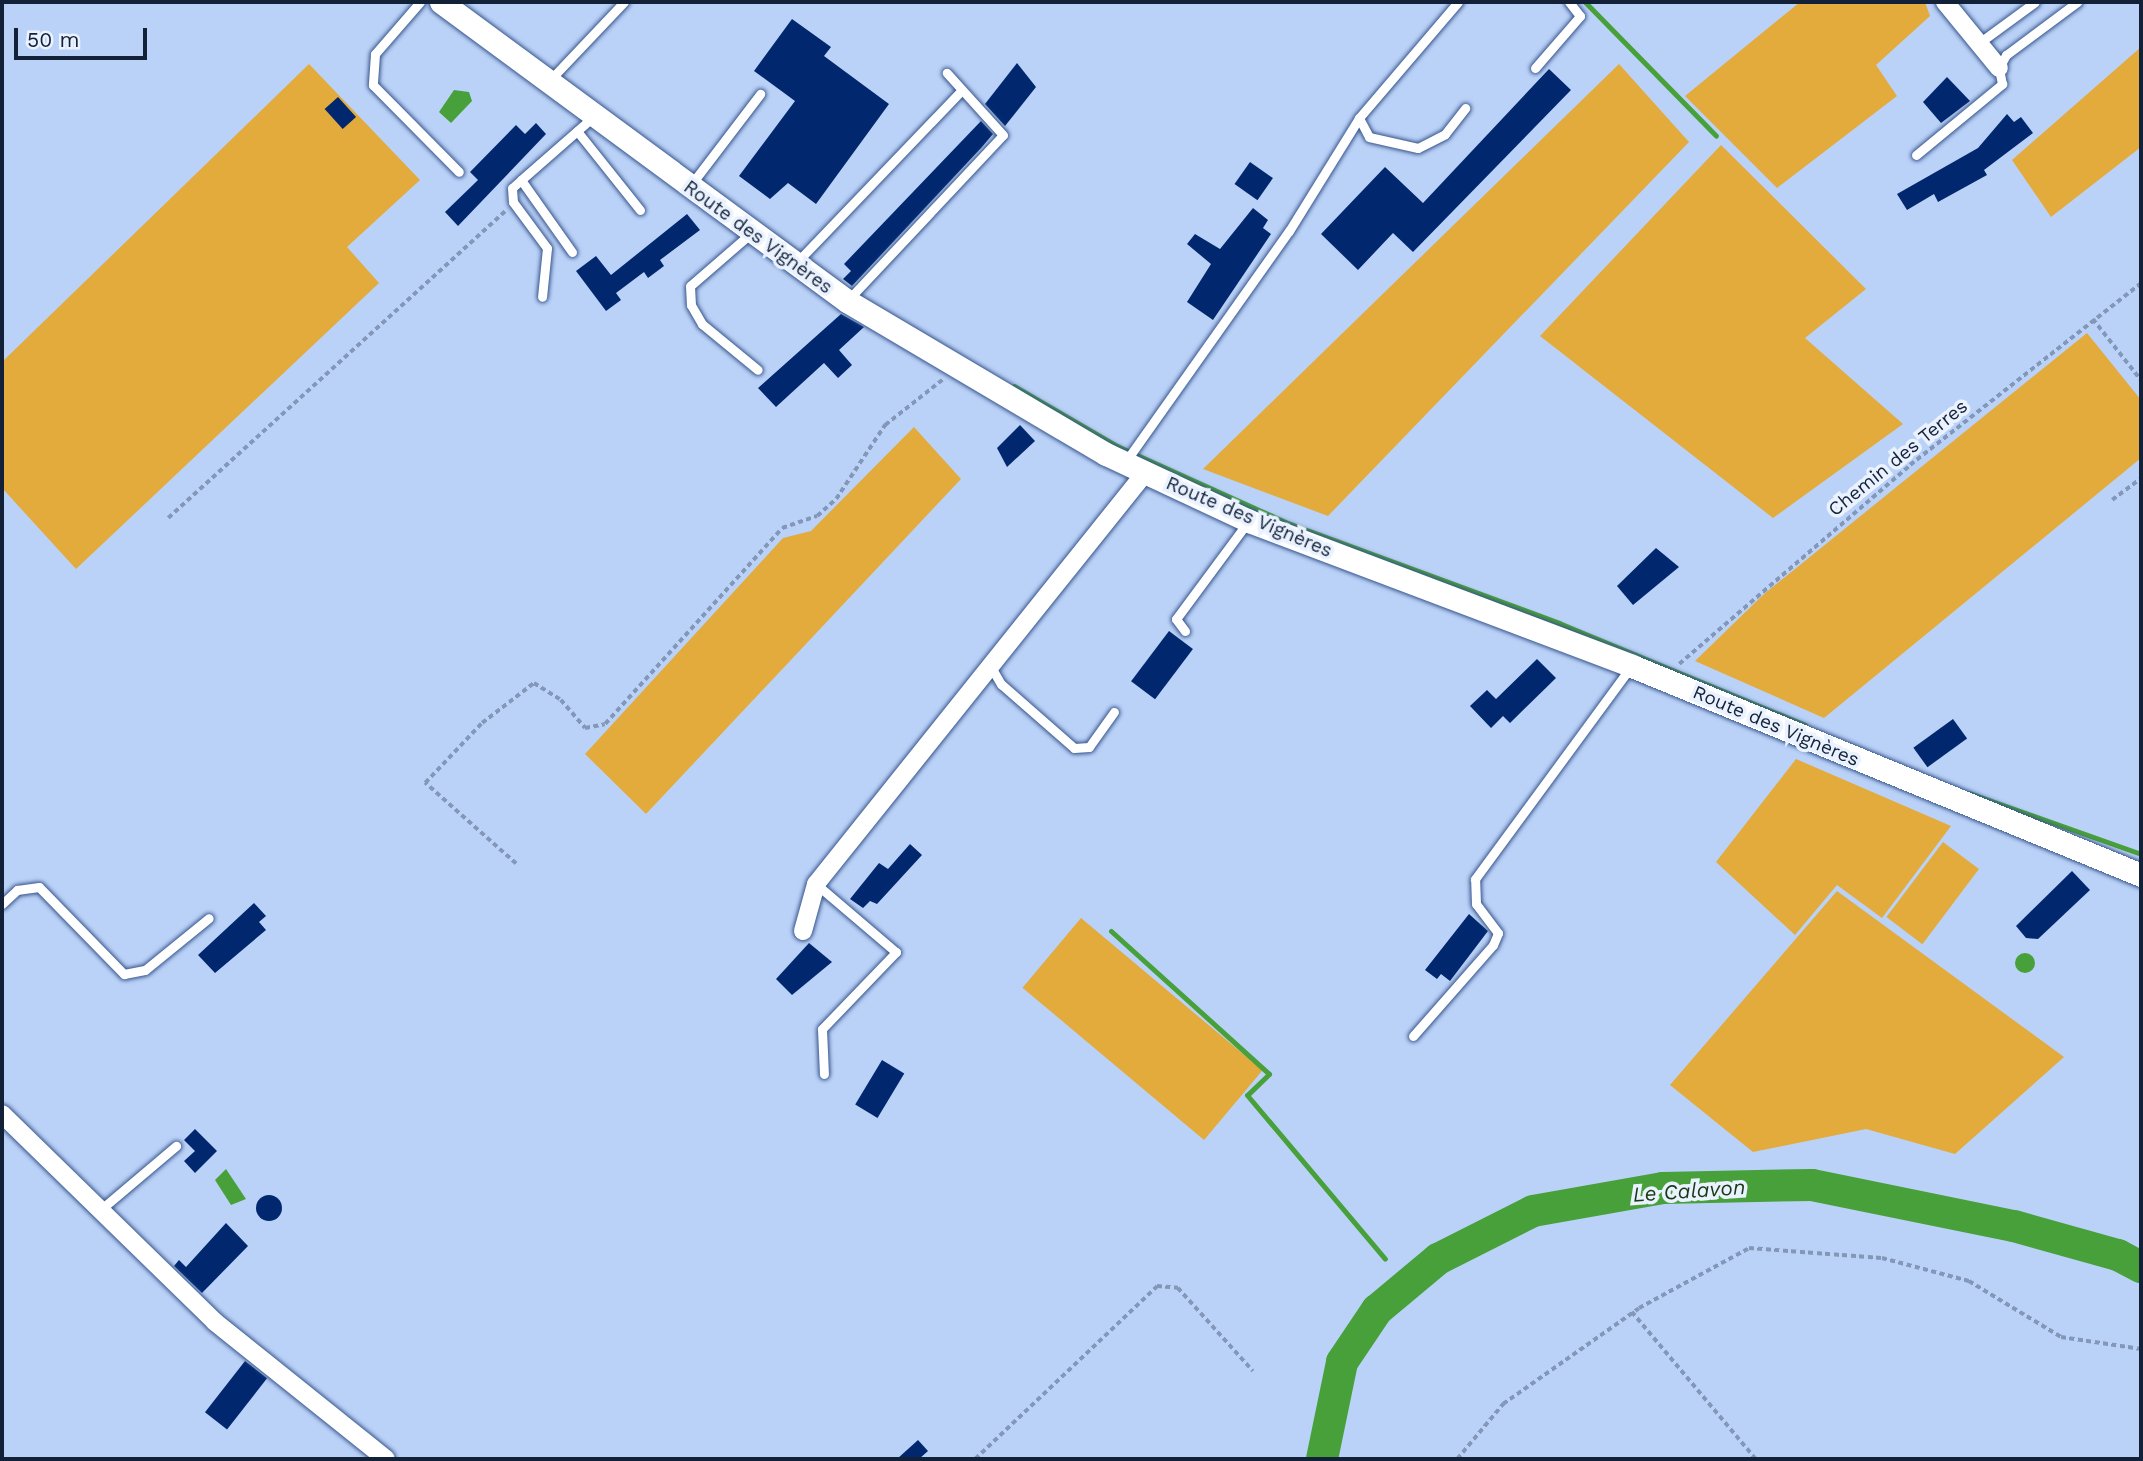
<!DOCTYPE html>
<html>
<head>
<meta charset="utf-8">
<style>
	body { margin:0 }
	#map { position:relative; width:2143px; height:1461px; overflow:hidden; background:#bbd2f8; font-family:"Work Sans",sans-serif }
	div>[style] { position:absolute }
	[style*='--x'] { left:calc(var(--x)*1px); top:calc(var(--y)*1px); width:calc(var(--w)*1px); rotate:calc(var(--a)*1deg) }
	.green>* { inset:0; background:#e2ab3b; transform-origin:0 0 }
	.water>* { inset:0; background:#48a03a }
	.round { border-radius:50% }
	.stream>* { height:5px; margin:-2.5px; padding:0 2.5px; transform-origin:2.5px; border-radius:2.5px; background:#48a03a }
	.river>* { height:32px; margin:-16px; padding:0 16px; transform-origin:16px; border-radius:16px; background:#48a03a }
	.building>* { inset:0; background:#01286f; transform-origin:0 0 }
	.path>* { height:3.5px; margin-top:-1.75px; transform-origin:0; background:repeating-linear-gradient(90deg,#8397b8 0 5px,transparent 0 8.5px) }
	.roads { filter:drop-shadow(0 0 2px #36558c) drop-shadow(0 0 2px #36558c) }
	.service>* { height:9px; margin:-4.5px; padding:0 4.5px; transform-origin:4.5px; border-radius:4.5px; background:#fff }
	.minor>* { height:18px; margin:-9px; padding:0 9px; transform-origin:9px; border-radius:9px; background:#fff }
	.tertiary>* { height:23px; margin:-11.5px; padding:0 11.5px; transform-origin:11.5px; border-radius:11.5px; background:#fff }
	span { translate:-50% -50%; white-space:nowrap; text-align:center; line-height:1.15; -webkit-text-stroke:7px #eaf2ff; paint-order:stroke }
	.street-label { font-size:19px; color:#132138 }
	.water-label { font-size:21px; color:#183a12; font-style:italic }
	.frame { position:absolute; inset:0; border:4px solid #132138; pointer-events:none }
	.scale { position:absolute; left:14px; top:28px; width:133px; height:32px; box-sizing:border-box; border:4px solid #132138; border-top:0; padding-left:9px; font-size:21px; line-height:24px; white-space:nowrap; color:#132138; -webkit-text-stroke:5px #eaf2ff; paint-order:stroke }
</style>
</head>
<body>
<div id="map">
	<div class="green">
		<div style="clip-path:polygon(1800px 2px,1925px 2px,1930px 16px,1876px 65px,1897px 96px,1777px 188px,1685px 96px)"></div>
		<div style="clip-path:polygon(2141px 47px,2141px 147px,2051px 217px,2012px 160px)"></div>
		<div style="clip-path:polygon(309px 64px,420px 180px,347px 247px,379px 283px,76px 569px,2px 488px,2px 362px)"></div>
		<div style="clip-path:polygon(1619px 64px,1689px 142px,1328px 516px,1203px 469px)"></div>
		<div style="clip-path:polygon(1721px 145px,1866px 289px,1805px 338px,1903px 424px,1773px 518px,1540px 336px)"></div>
		<div style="clip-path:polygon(2087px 333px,2141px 400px,2141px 458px,1824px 718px,1695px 661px,1764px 594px)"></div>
		<div style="clip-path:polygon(914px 427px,961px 479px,646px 814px,585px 754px,783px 538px,811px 531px)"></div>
		<div style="clip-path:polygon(1796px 759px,1951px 826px,1882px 918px,1837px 885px,1795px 935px,1716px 862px)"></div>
		<div style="left:1943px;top:842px;width:45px;height:94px;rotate:37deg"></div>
		<div style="clip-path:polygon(1837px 891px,2064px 1057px,1955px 1154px,1866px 1129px,1753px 1152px,1670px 1085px)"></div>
		<div style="left:1081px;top:918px;width:237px;height:91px;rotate:40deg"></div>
	</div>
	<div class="water">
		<div style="clip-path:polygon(454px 90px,469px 92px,472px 101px,451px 123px,439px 112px)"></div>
		<div class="round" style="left:2015px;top:953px;width:20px;height:20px"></div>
		<div style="clip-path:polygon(226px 1169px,246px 1199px,231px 1205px,215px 1180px)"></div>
	</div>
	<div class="stream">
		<div style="--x:1585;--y:2;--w:187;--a:45.6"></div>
		<div style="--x:1014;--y:386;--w:119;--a:30.2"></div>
		<div style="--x:1117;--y:446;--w:184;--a:24.3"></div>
		<div style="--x:1285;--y:522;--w:292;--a:20.2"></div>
		<div style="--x:1559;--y:623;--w:266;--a:22.5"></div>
		<div style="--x:1969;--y:793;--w:182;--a:19.5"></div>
		<div style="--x:1111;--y:931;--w:213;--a:42.1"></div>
		<div style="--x:1269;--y:1074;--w:30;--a:136"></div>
		<div style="--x:1247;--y:1095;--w:214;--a:49.9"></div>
	</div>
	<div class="river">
		<div style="--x:1322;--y:1459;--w:99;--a:-78.3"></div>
		<div style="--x:1342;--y:1362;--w:63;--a:-56.1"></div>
		<div style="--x:1377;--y:1310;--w:80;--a:-39.9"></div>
		<div style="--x:1438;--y:1259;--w:106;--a:-26.8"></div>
		<div style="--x:1533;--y:1211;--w:132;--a:-10"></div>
		<div style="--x:1663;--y:1188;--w:149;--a:-1.2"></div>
		<div style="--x:1812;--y:1185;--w:206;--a:11.5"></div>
		<div style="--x:2014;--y:1226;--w:108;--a:15.6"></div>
		<div style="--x:2118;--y:1255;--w:26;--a:28"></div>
	</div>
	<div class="building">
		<div style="clip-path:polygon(792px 19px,831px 47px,824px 56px,889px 104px,816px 204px,788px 183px,770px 199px,739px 176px,795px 101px,754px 71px)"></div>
		<div style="clip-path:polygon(1017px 63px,1036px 87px,1005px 126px,985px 104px)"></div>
		<div style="clip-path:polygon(1549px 69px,1571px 90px,1413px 252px,1393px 233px,1358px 270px,1321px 234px,1385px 167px,1423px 203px)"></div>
		<div style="clip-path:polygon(1947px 77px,1970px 101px,1941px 123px,1923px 102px)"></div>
		<div style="left:338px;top:97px;width:27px;height:18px;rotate:48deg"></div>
		<div style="clip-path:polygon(2007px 114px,2014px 122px,2021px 117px,2033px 133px,1984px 170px,1987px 175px,1938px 202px,1934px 194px,1907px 210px,1897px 194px,1978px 148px)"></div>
		<div style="clip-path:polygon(981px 121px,993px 134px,982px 147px,852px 286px,843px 279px,851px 271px,844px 264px)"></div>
		<div style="clip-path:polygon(536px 123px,546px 134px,458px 226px,445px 212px,478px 180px,470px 172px,516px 125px,525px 134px)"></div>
		<div style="left:1250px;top:162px;width:28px;height:27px;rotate:35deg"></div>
		<div style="clip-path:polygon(1253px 208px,1268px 220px,1263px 228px,1271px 234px,1213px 320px,1187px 302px,1211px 264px,1187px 244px,1195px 234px,1220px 249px)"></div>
		<div style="clip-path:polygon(687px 214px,700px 230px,660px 260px,664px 266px,648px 278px,644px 272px,616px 293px,621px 300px,606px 311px,576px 271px,596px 256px,611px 275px)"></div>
		<div style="clip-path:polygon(841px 314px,864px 327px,839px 350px,852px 365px,838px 378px,824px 363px,776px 407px,758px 388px)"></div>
		<div style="clip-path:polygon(1020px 425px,1035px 441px,1007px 467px,997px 448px)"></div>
		<div style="clip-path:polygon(1656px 548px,1679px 567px,1633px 605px,1617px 586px)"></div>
		<div style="left:1169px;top:631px;width:30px;height:63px;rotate:37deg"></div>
		<div style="clip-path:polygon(1537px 659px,1556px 678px,1510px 723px,1503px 716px,1491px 728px,1470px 706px,1487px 690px,1496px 699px)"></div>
		<div style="left:1953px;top:719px;width:24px;height:49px;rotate:54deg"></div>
		<div style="clip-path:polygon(910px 844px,922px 855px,877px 904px,870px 901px,863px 908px,850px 899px,879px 863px,888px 869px)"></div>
		<div style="clip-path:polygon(2072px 871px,2090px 890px,2038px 939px,2026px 938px,2016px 926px)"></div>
		<div style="clip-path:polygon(254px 903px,266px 916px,259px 922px,266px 930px,215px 973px,198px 955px)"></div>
		<div style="clip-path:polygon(1469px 914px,1488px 931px,1450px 981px,1441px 974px,1437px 979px,1425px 970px)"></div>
		<div style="clip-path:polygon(809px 943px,832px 962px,792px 995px,776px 979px)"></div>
		<div style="left:882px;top:1060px;width:26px;height:52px;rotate:31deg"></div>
		<div style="clip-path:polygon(195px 1129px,217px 1151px,195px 1173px,184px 1161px,195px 1151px,184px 1140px)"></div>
		<div class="round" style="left:256px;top:1195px;width:26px;height:26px"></div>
		<div style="clip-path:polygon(226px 1223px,248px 1246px,202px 1293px,174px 1266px,179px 1260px,186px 1267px)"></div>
		<div style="left:245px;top:1361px;width:28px;height:65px;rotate:38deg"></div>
		<div style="clip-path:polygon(918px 1440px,928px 1451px,919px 1459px,897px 1459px)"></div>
	</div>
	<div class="path">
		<div style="--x:2093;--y:319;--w:78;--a:51.8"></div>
		<div style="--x:2112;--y:500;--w:36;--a:-37"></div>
		<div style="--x:168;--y:518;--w:456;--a:-42.3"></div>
		<div style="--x:1679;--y:664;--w:305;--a:-40.7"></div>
		<div style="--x:1910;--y:465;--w:294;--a:-38.2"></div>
		<div style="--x:516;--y:864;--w:122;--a:-138.3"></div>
		<div style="--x:425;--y:783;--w:83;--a:-46.5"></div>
		<div style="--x:482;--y:723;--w:66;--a:-37.6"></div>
		<div style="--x:534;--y:683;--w:32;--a:32"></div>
		<div style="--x:561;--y:700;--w:37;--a:49"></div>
		<div style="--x:585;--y:728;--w:20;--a:-11"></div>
		<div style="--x:605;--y:724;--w:264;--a:-47.9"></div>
		<div style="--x:782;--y:528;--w:37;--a:-19"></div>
		<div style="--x:817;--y:516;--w:25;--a:-42"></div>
		<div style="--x:836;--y:499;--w:89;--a:-56.5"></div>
		<div style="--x:885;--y:425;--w:73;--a:-38.3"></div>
		<div style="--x:1632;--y:1312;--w:192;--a:49.9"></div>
		<div style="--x:975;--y:1459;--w:251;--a:-43.5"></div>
		<div style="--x:1157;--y:1286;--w:21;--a:5"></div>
		<div style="--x:1178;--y:1288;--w:112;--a:47.9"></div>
		<div style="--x:1457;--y:1459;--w:72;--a:-50.1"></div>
		<div style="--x:1503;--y:1404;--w:166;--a:-35.2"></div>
		<div style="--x:1639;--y:1308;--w:125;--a:-28.6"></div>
		<div style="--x:1749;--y:1248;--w:133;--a:4.3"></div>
		<div style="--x:1882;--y:1258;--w:90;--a:14.8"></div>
		<div style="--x:1969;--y:1281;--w:108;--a:31.3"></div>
		<div style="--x:2061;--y:1337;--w:81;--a:8.5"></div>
	</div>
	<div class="roads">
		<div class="service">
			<div style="--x:420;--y:2;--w:69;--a:130.9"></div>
			<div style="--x:375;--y:54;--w:31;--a:94"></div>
			<div style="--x:373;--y:85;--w:122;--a:45.3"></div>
			<div style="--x:1458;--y:2;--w:153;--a:130.5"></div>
			<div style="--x:1359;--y:118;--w:21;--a:62"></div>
			<div style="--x:1369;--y:137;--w:50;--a:12.7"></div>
			<div style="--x:1418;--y:148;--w:30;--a:-27"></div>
			<div style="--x:1445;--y:134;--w:33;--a:-52"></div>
			<div style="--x:1979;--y:43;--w:69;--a:-36.2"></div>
			<div style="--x:1535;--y:68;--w:69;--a:-49.1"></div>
			<div style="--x:1580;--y:16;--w:18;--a:-128"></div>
			<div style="--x:549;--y:81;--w:109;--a:-46.5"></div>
			<div style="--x:577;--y:131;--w:101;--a:51.4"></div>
			<div style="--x:1916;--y:155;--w:112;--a:-39.5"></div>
			<div style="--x:2002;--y:84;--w:16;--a:-101"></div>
			<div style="--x:1999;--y:68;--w:15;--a:-62"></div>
			<div style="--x:2006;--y:55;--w:89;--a:-36.7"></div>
			<div style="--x:521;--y:180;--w:12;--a:138"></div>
			<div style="--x:512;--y:188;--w:14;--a:86"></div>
			<div style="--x:513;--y:202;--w:57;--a:53.5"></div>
			<div style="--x:547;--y:248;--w:49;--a:95.8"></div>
			<div style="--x:690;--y:186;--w:116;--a:-52.7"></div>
			<div style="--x:750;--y:234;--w:79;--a:139.1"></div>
			<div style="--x:690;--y:286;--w:19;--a:87"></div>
			<div style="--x:691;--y:305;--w:22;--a:60"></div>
			<div style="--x:702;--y:324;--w:72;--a:39.4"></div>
			<div style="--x:572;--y:252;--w:88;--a:-125.3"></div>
			<div style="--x:521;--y:180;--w:97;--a:-41.2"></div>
			<div style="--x:797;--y:262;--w:238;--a:-46.2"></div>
			<div style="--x:848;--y:300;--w:226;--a:-46.8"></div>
			<div style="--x:1003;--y:135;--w:84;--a:-132.1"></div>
			<div style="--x:1126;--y:461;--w:282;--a:-54.7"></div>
			<div style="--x:1289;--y:231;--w:133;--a:-58.2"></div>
			<div style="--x:1185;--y:631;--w:15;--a:-127"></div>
			<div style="--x:1176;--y:619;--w:119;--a:-53.5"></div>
			<div style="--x:991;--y:667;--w:20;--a:60"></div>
			<div style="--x:1001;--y:684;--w:97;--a:41.2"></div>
			<div style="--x:1074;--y:748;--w:15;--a:-4"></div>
			<div style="--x:1089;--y:747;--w:43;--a:-54.5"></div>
			<div style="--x:816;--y:884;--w:105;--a:40.4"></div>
			<div style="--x:896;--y:952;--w:107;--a:133.9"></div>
			<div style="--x:822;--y:1029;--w:45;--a:87.5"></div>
			<div style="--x:2;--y:904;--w:21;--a:-43"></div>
			<div style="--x:17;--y:890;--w:22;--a:-8"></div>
			<div style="--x:39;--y:887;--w:122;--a:45.7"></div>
			<div style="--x:124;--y:974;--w:21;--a:-11"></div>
			<div style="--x:145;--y:970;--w:82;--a:-39.1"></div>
			<div style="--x:1413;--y:1036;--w:121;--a:-48.7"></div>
			<div style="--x:1493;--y:945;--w:13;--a:-67"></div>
			<div style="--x:1498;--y:933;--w:36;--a:-127"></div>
			<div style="--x:1476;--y:904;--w:25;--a:-92"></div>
			<div style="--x:1475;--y:879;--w:263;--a:-53.7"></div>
			<div style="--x:99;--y:1211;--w:101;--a:-40.2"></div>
		</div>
		<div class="minor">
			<div style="--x:1945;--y:2;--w:85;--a:50.7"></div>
			<div style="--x:803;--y:931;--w:49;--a:-74.5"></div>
			<div style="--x:816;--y:884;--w:526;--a:-51.32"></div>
			<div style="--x:2;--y:1114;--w:298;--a:44.3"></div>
			<div style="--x:215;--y:1322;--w:219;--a:38.7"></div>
		</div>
		<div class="tertiary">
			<div style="--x:441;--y:2;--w:504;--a:36.37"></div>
			<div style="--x:847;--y:301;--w:301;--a:30.6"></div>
			<div style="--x:1106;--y:454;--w:158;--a:25.1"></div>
			<div style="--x:1249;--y:521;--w:410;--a:20.7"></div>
			<div style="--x:1632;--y:666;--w:550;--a:22.32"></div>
		</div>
	</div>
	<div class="street-label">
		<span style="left:758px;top:237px;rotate:36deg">Route des Vignères</span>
		<span style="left:1898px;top:458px;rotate:-39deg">Chemin des Terres</span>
		<span style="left:1249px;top:517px;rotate:23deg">Route des Vignères</span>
		<span style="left:1776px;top:726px;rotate:23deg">Route des Vignères</span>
	</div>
	<div class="water-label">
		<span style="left:1689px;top:1191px;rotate:-4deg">Le Calavon</span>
	</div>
	<div class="frame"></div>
	<div class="scale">50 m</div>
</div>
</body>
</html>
